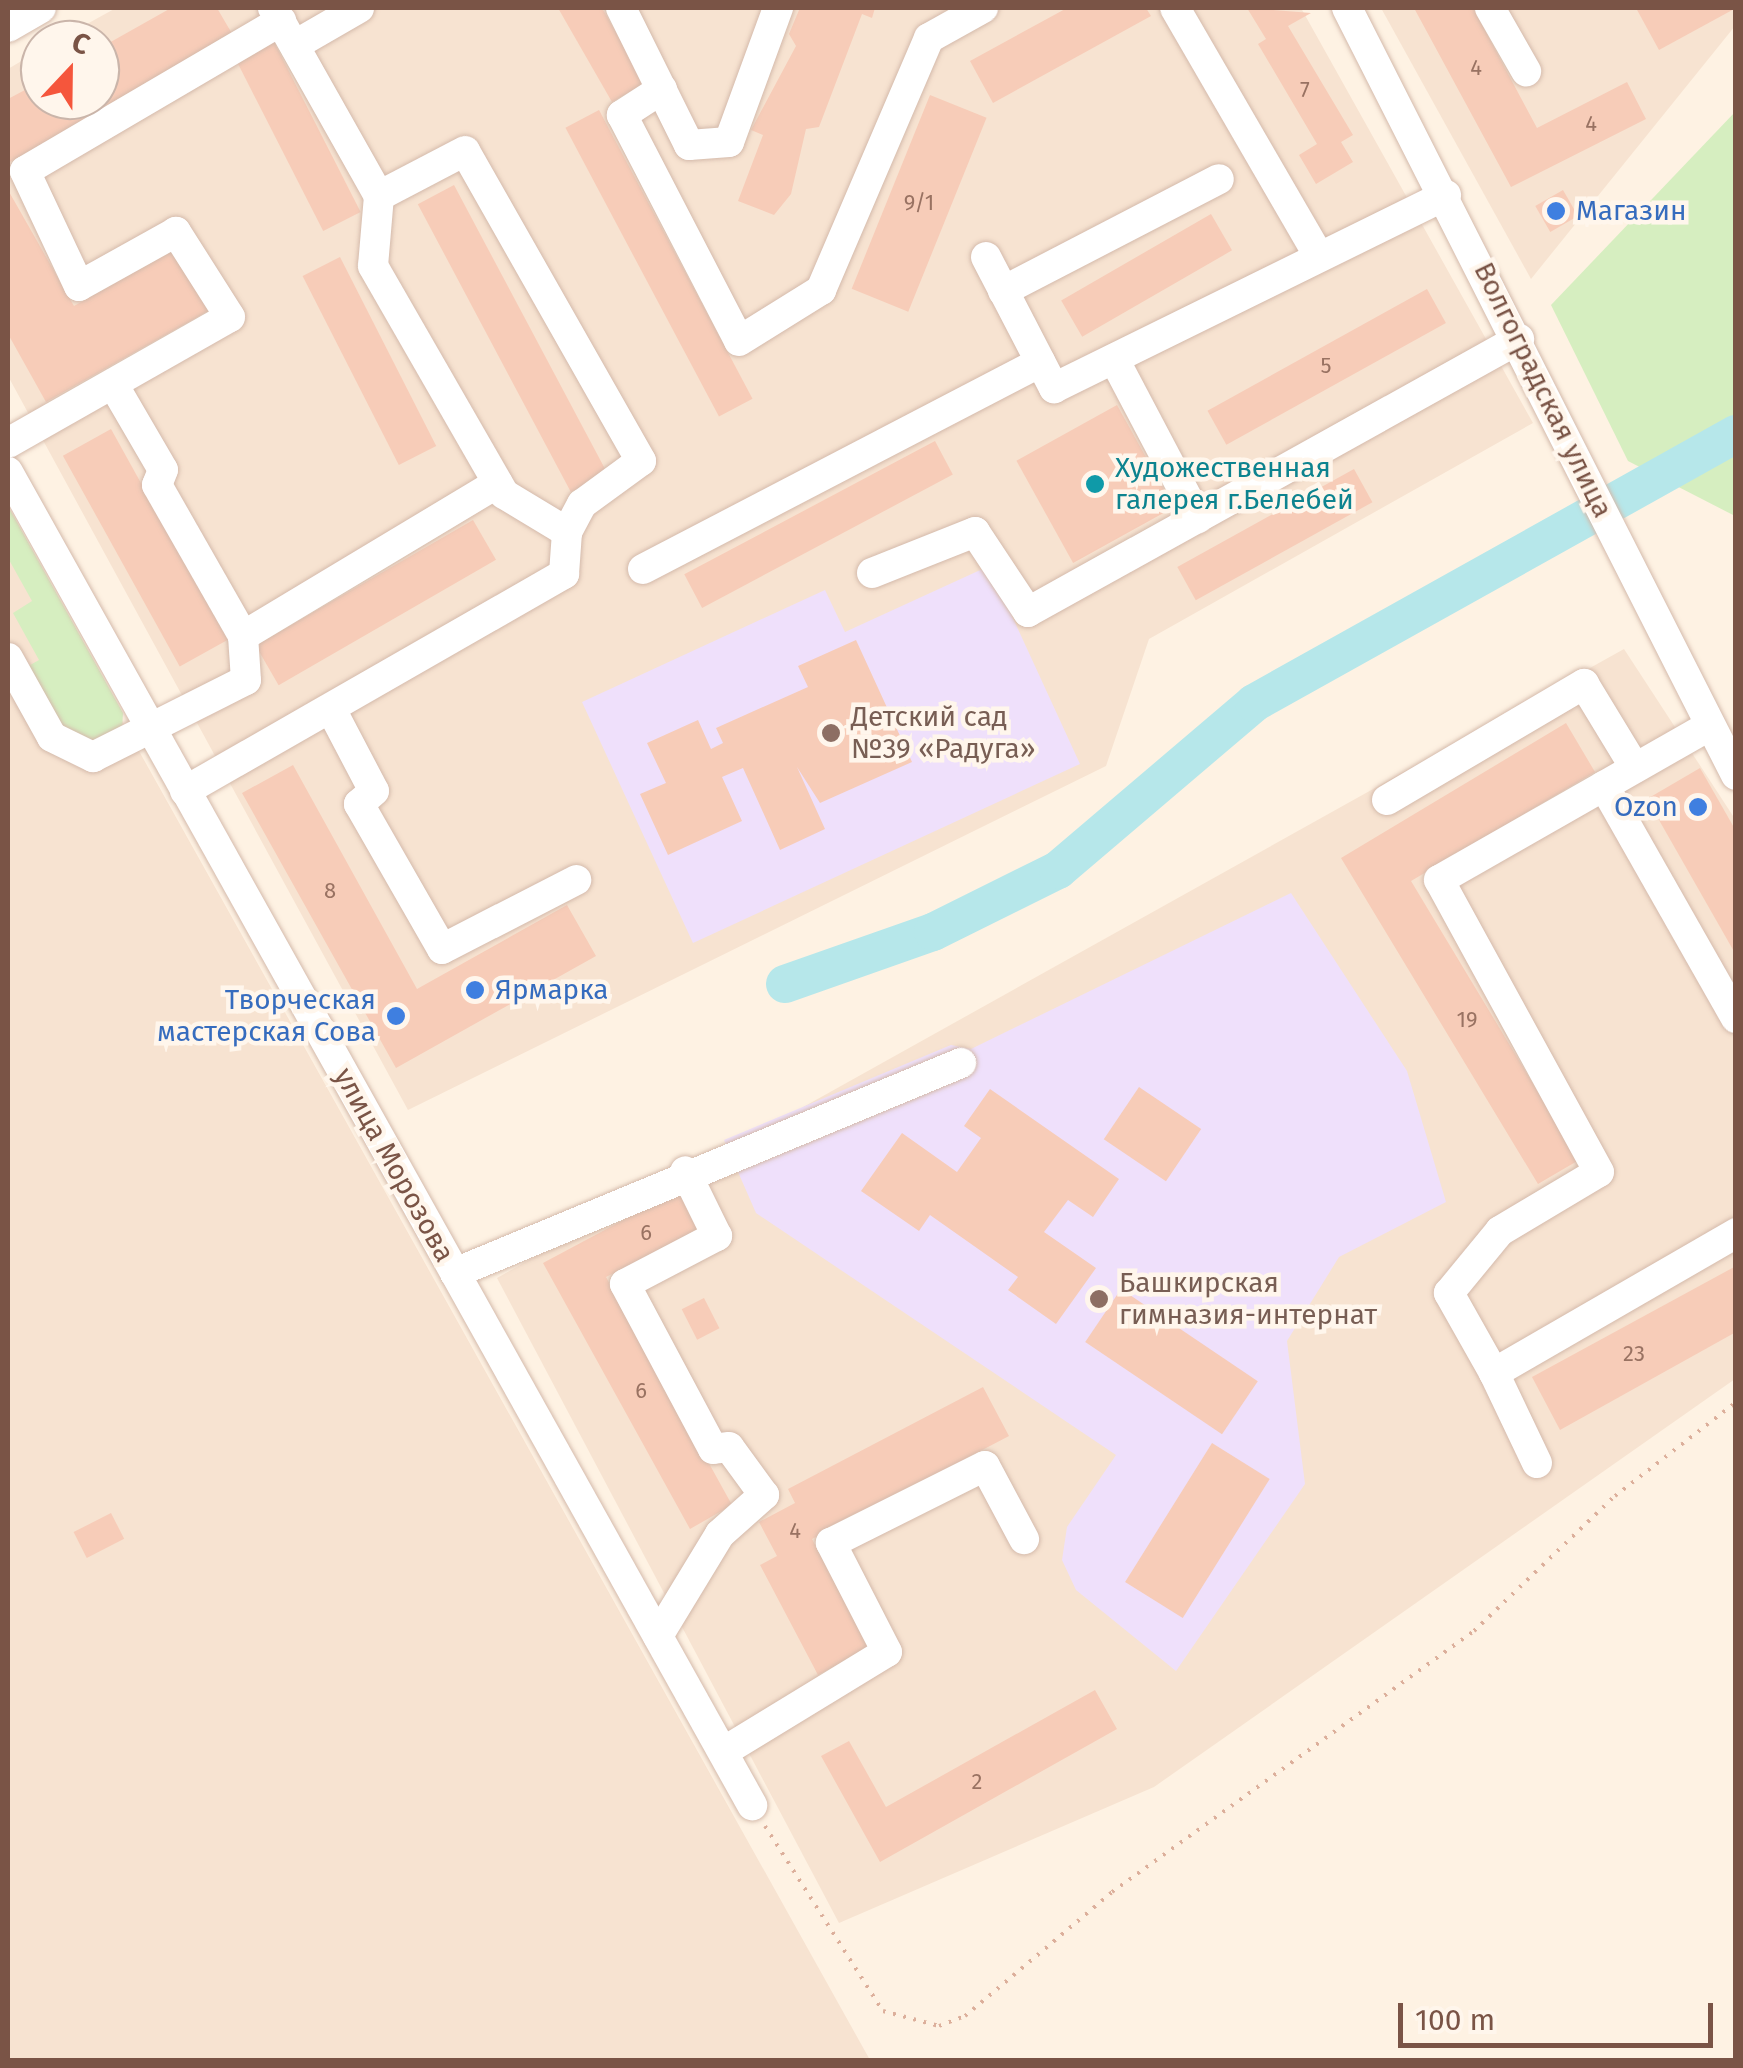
<!DOCTYPE html>
<html>
<head>
<meta charset="utf-8">
<style>
	body { margin:0 }
	#map { position:relative; width:1743px; height:2068px; overflow:hidden; background:#fef2e3; font-family:"Fira Sans",sans-serif }
	div>[style] { position:absolute }
	[style*='--x'] { left:calc(var(--x)*1px); top:calc(var(--y)*1px); width:calc(var(--w)*1px); rotate:calc(var(--a)*1deg) }
	.residential>* { inset:0; background:#f7e3d1 }
	.education>* { inset:0; background:#efe0fb }
	.green>* { inset:0; background:#d6eec0 }
	.river>* { height:38px; margin:-19px; padding:0 19px; transform-origin:19px; border-radius:19px; background:#b6e7ea }
	.building>* { inset:0; background:#f7ccb8; transform-origin:0 0 }
	.path>* { height:4px; margin-top:-2px; transform-origin:0; background:repeating-linear-gradient(90deg,#dcaf9b 0 2.5px,transparent 0 10.5px) }
	.roads { filter:drop-shadow(0 0 2px #d4baab) drop-shadow(0 0 2px #d4baab) }
	.minor>* { height:30px; margin:-15px; padding:0 15px; transform-origin:15px; border-radius:15px; background:#fff }
	.dots>* { width:28px; height:28px; translate:-50% -50%; box-sizing:border-box; border:5px solid #fff6ec; border-radius:50% }
	span { translate:-50% -50%; white-space:nowrap; text-align:center; line-height:1.15; -webkit-text-stroke:9px #fff6ec; paint-order:stroke }
	.number-label { font-size:22px; color:#997262 }
	.number-label span { -webkit-text-stroke-width:0 }
	.shop-label { font-size:28px; color:#366cbe }
	.left { translate:0 -50%; text-align:left }
	.right { translate:-100% -50%; text-align:right }
	.street-label { font-size:28px; color:#7a5446 }
	.culture-label { font-size:28px; color:#0d838f }
	.education-label { font-size:28px; color:#785e54 }
	.frame { position:absolute; inset:0; border:10px solid #7a5446; pointer-events:none }
	.north { position:absolute; left:20px; top:20px; width:100px; height:100px; box-sizing:border-box; background:#fff6ec; border:2px solid #cab5aa; border-radius:50%; rotate:22deg; font-size:28px; font-weight:700; line-height:40px; text-align:center; color:#7a5446 }
	.north::after { content:''; display:block; margin:auto; width:35px; height:45px; background:#f5563c; clip-path:polygon(50% 0,100% 100%,50% 72%,0 100%) }
	.scale { position:absolute; left:1398px; top:2003px; width:315px; height:45px; box-sizing:border-box; border:5px solid #7a5446; border-top:0; padding-left:12px; font-size:30px; line-height:35px; white-space:nowrap; color:#7a5446; -webkit-text-stroke:8px #fff6ec; paint-order:stroke }
</style>
</head>
<body>
<div id="map">
	<div class="residential">
		<div style="clip-path:polygon(116px 8px,1301px 8px,1533px 423px,1149px 639px,1106px 766px,408px 1110px,8px 376px,8px 69px,40px 50px,40px 100px,100px 100px,100px 40px,58px 40px)"></div>
		<div style="clip-path:polygon(1381px 8px,1735px 8px,1735px 26px,1531px 279px)"></div>
		<div style="clip-path:polygon(8px 506px,125px 726px,870px 2060px,8px 2060px)"></div>
		<div style="clip-path:polygon(1624px 649px,1735px 819px,1735px 1379px,1154px 1787px,839px 1923px,497px 1278px)"></div>
	</div>
	<div class="education">
		<div style="clip-path:polygon(989px 566px,1080px 764px,693px 943px,582px 702px,825px 590px,845px 632px)"></div>
		<div style="clip-path:polygon(1291px 893px,1407px 1071px,1446px 1202px,1339px 1257px,1287px 1341px,1305px 1484px,1176px 1671px,1076px 1590px,1062px 1560px,1067px 1527px,1116px 1455px,756px 1213px,724px 1140px,951px 1045px,971px 1049px)"></div>
	</div>
	<div class="green">
		<div style="clip-path:polygon(1735px 112px,1735px 516px,1628px 461px,1551px 305px)"></div>
		<div style="clip-path:polygon(8px 506px,123px 713px,122px 730px,78px 747px,23px 669px,39px 660px,13px 613px,32px 601px,8px 558px)"></div>
	</div>
	<div class="river">
		<div style="--x:785;--y:984;--w:157;--a:-19.4"></div>
		<div style="--x:933;--y:932;--w:140;--a:-26.4"></div>
		<div style="--x:1058;--y:870;--w:257;--a:-40.4"></div>
		<div style="--x:1254;--y:703;--w:552;--a:-29.17"></div>
	</div>
	<div class="building">
		<div style="clip-path:polygon(171px 8px,217px 8px,234px 37px,8px 163px,8px 99px,40px 82px,40px 100px,100px 100px,100px 48px)"></div>
		<div style="clip-path:polygon(558px 8px,602px 8px,645px 83px,612px 102px)"></div>
		<div style="clip-path:polygon(875px 8px,872px 18px,862px 14px,819px 127px,806px 129px,791px 194px,774px 215px,738px 201px,763px 135px,751px 130px,796px 46px,789px 34px,799px 10px)"></div>
		<div style="clip-path:polygon(1067px 8px,1146px 8px,1151px 16px,993px 103px,970px 61px)"></div>
		<div style="clip-path:polygon(1247px 8px,1311px 13px,1288px 26px,1353px 135px,1341px 142px,1353px 162px,1316px 184px,1299px 155px,1317px 144px,1258px 44px,1266px 39px)"></div>
		<div style="clip-path:polygon(1414px 8px,1473px 8px,1537px 128px,1627px 82px,1646px 119px,1511px 187px)"></div>
		<div style="clip-path:polygon(1636px 8px,1736px 8px,1659px 50px)"></div>
		<div style="left:273px;top:40px;width:193px;height:42px;rotate:63deg"></div>
		<div style="left:930px;top:95px;width:61px;height:209px;rotate:22deg"></div>
		<div style="left:599px;top:110px;width:327px;height:38px;rotate:62deg"></div>
		<div style="left:454px;top:185px;width:326px;height:41px;rotate:62deg"></div>
		<div style="clip-path:polygon(8px 190px,74px 306px,173px 250px,208px 311px,46px 402px,8px 334px)"></div>
		<div style="left:1563px;top:190px;width:30px;height:32px;rotate:60deg"></div>
		<div style="left:1211px;top:214px;width:42px;height:173px;rotate:60deg"></div>
		<div style="left:340px;top:257px;width:212px;height:42px;rotate:63deg"></div>
		<div style="left:1427px;top:289px;width:39px;height:251px;rotate:61deg"></div>
		<div style="left:1117px;top:405px;width:117px;height:115px;rotate:61deg"></div>
		<div style="left:111px;top:429px;width:241px;height:55px;rotate:61deg"></div>
		<div style="left:935px;top:441px;width:38px;height:284px;rotate:62deg"></div>
		<div style="left:1354px;top:469px;width:38px;height:202px;rotate:61deg"></div>
		<div style="left:473px;top:520px;width:46px;height:251px;rotate:60deg"></div>
		<div style="clip-path:polygon(856px 640px,912px 762px,820px 803px,797px 767px,825px 829px,780px 850px,743px 768px,722px 777px,742px 821px,668px 855px,640px 794px,666px 783px,647px 743px,698px 720px,711px 749px,723px 743px,716px 728px,808px 687px,798px 666px)"></div>
		<div style="clip-path:polygon(1566px 723px,1595px 772px,1411px 881px,1579px 1160px,1538px 1184px,1341px 858px)"></div>
		<div style="clip-path:polygon(293px 765px,417px 989px,567px 905px,596px 956px,396px 1068px,242px 793px)"></div>
		<div style="clip-path:polygon(1700px 768px,1736px 831px,1736px 955px,1647px 799px)"></div>
		<div style="left:1139px;top:1087px;width:75px;height:63px;rotate:34deg"></div>
		<div style="clip-path:polygon(990px 1089px,1119px 1179px,1093px 1217px,1068px 1200px,1044px 1232px,1096px 1268px,1056px 1324px,1008px 1290px,1018px 1277px,930px 1215px,919px 1231px,861px 1191px,902px 1133px,957px 1172px,981px 1138px,964px 1126px)"></div>
		<div style="clip-path:polygon(687px 1186px,707px 1226px,606px 1277px,732px 1505px,690px 1529px,543px 1263px)"></div>
		<div style="clip-path:polygon(1736px 1266px,1736px 1332px,1560px 1430px,1532px 1377px)"></div>
		<div style="left:1121px;top:1289px;width:165px;height:64px;rotate:34deg"></div>
		<div style="left:704px;top:1298px;width:34px;height:25px;rotate:63deg"></div>
		<div style="clip-path:polygon(983px 1387px,1009px 1436px,812px 1539px,869px 1648px,818px 1675px,760px 1565px,777px 1556px,759px 1522px,795px 1503px,788px 1489px)"></div>
		<div style="left:1212px;top:1443px;width:68px;height:164px;rotate:32deg"></div>
		<div style="left:111px;top:1513px;width:29px;height:42px;rotate:63deg"></div>
		<div style="clip-path:polygon(1095px 1690px,1117px 1729px,880px 1862px,821px 1756px,849px 1741px,886px 1807px)"></div>
	</div>
	<div class="path">
		<div style="--x:765;--y:1826;--w:219;--a:57.5"></div>
		<div style="--x:883;--y:2011;--w:58;--a:15"></div>
		<div style="--x:939;--y:2026;--w:28;--a:-21"></div>
		<div style="--x:965;--y:2016;--w:192;--a:-40.1"></div>
		<div style="--x:1112;--y:1892;--w:446;--a:-35.8"></div>
		<div style="--x:1474;--y:1631;--w:195;--a:-43.8"></div>
		<div style="--x:1615;--y:1496;--w:153;--a:-37.8"></div>
	</div>
	<div class="roads">
		<div class="minor">
			<div style="--x:273;--y:8;--w:216;--a:60.6"></div>
			<div style="--x:379;--y:196;--w:70;--a:94.9"></div>
			<div style="--x:373;--y:266;--w:263;--a:60.1"></div>
			<div style="--x:504;--y:494;--w:74;--a:31.1"></div>
			<div style="--x:567;--y:532;--w:32;--a:-62"></div>
			<div style="--x:582;--y:504;--w:73;--a:-36.1"></div>
			<div style="--x:641;--y:461;--w:356;--a:-119.6"></div>
			<div style="--x:465;--y:151;--w:97;--a:152.4"></div>
			<div style="--x:621;--y:8;--w:153;--a:63.6"></div>
			<div style="--x:689;--y:145;--w:40;--a:-4.3"></div>
			<div style="--x:729;--y:142;--w:143;--a:-69.9"></div>
			<div style="--x:1175;--y:8;--w:287;--a:59.9"></div>
			<div style="--x:1347;--y:8;--w:860;--a:63.11"></div>
			<div style="--x:1490;--y:8;--w:73;--a:60.3"></div>
			<div style="--x:8;--y:27;--w:38;--a:-30"></div>
			<div style="--x:295;--y:45;--w:74;--a:-30"></div>
			<div style="--x:662;--y:89;--w:48;--a:147"></div>
			<div style="--x:622;--y:115;--w:254;--a:62.6"></div>
			<div style="--x:739;--y:341;--w:97;--a:-31.9"></div>
			<div style="--x:821;--y:290;--w:274;--a:-66.8"></div>
			<div style="--x:929;--y:38;--w:62;--a:-29.1"></div>
			<div style="--x:986;--y:257;--w:148;--a:62.6"></div>
			<div style="--x:1054;--y:388;--w:437;--a:-26.2"></div>
			<div style="--x:1003;--y:291;--w:243;--a:-27.4"></div>
			<div style="--x:1114;--y:359;--w:180;--a:62.2"></div>
			<div style="--x:113;--y:384;--w:99;--a:59.8"></div>
			<div style="--x:163;--y:470;--w:16;--a:112"></div>
			<div style="--x:157;--y:485;--w:174;--a:60.3"></div>
			<div style="--x:243;--y:636;--w:297;--a:-31"></div>
			<div style="--x:8;--y:443;--w:255;--a:-29.6"></div>
			<div style="--x:230;--y:317;--w:101;--a:-122.4"></div>
			<div style="--x:176;--y:232;--w:111;--a:150.9"></div>
			<div style="--x:79;--y:286;--w:127;--a:-115.2"></div>
			<div style="--x:25;--y:171;--w:297;--a:-30.4"></div>
			<div style="--x:8;--y:472;--w:1527;--a:60.83"></div>
			<div style="--x:643;--y:569;--w:448;--a:-27.5"></div>
			<div style="--x:872;--y:573;--w:111;--a:-21.7"></div>
			<div style="--x:975;--y:532;--w:96;--a:56.5"></div>
			<div style="--x:1028;--y:612;--w:562;--a:-29.07"></div>
			<div style="--x:8;--y:658;--w:90;--a:60.9"></div>
			<div style="--x:52;--y:737;--w:46;--a:26"></div>
			<div style="--x:93;--y:757;--w:171;--a:-26.7"></div>
			<div style="--x:246;--y:680;--w:44;--a:-93.9"></div>
			<div style="--x:332;--y:711;--w:90;--a:62.3"></div>
			<div style="--x:374;--y:791;--w:20;--a:139"></div>
			<div style="--x:359;--y:804;--w:167;--a:60.2"></div>
			<div style="--x:442;--y:949;--w:151;--a:-27.2"></div>
			<div style="--x:1604;--y:786;--w:267;--a:60.4"></div>
			<div style="--x:185;--y:791;--w:437;--a:-29.8"></div>
			<div style="--x:564;--y:574;--w:42;--a:-85.9"></div>
			<div style="--x:1387;--y:800;--w:229;--a:-30.5"></div>
			<div style="--x:1584;--y:684;--w:98;--a:58.7"></div>
			<div style="--x:455;--y:1273;--w:548;--a:-22.54"></div>
			<div style="--x:1494;--y:1373;--w:92;--a:-119.4"></div>
			<div style="--x:1449;--y:1293;--w:80;--a:-50.6"></div>
			<div style="--x:1500;--y:1231;--w:115;--a:-30.8"></div>
			<div style="--x:1599;--y:1172;--w:333;--a:-118.7"></div>
			<div style="--x:1439;--y:880;--w:311;--a:-29.7"></div>
			<div style="--x:1537;--y:1463;--w:100;--a:-115.5"></div>
			<div style="--x:1494;--y:1373;--w:280;--a:-30"></div>
			<div style="--x:658;--y:1636;--w:119;--a:-58.7"></div>
			<div style="--x:720;--y:1534;--w:59;--a:-41.6"></div>
			<div style="--x:764;--y:1495;--w:59;--a:-126.1"></div>
			<div style="--x:729;--y:1447;--w:16;--a:173"></div>
			<div style="--x:713;--y:1449;--w:187;--a:-118.1"></div>
			<div style="--x:625;--y:1284;--w:104;--a:-27.6"></div>
			<div style="--x:717;--y:1236;--w:72;--a:-116.2"></div>
			<div style="--x:723;--y:1752;--w:192;--a:-31.4"></div>
			<div style="--x:887;--y:1652;--w:123;--a:-117.2"></div>
			<div style="--x:831;--y:1543;--w:172;--a:-26.6"></div>
			<div style="--x:985;--y:1466;--w:83;--a:61.9"></div>
		</div>
	</div>
	<div class="dots">
		<div style="left:1556px;top:211px;background:#3f7fe0"></div>
		<div style="left:1095px;top:484px;background:#0f9aa8"></div>
		<div style="left:831px;top:733px;background:#8d6e63"></div>
		<div style="left:1698px;top:807px;background:#3f7fe0"></div>
		<div style="left:475px;top:990px;background:#3f7fe0"></div>
		<div style="left:396px;top:1016px;background:#3f7fe0"></div>
		<div style="left:1099px;top:1299px;background:#8d6e63"></div>
	</div>
	<div class="number-label">
		<span style="left:1476px;top:68px">4</span>
		<span style="left:1305px;top:90px">7</span>
		<span style="left:1591px;top:124px">4</span>
		<span style="left:919px;top:203px">9/1</span>
		<span style="left:1326px;top:366px">5</span>
		<span style="left:330px;top:891px">8</span>
		<span style="left:1467px;top:1020px">19</span>
		<span style="left:646px;top:1233px">6</span>
		<span style="left:1634px;top:1354px">23</span>
		<span style="left:641px;top:1391px">6</span>
		<span style="left:795px;top:1531px">4</span>
		<span style="left:977px;top:1782px">2</span>
	</div>
	<div class="shop-label">
		<span class="left" style="left:1576px;top:211px">Магазин</span>
		<span class="right" style="left:1678px;top:807px">Ozon</span>
		<span class="left" style="left:495px;top:990px">Ярмарка</span>
		<span class="right" style="left:376px;top:1016px">Творческая<br>мастерская Сова</span>
	</div>
	<div class="street-label">
		<span style="left:1543px;top:390px;rotate:64deg">Волгоградская улица</span>
		<span style="left:394px;top:1165px;rotate:61deg">улица Морозова</span>
	</div>
	<div class="culture-label">
		<span class="left" style="left:1115px;top:484px">Художественная<br>галерея г.Белебей</span>
	</div>
	<div class="education-label">
		<span class="left" style="left:851px;top:733px">Детский сад<br>№39 «Радуга»</span>
		<span class="left" style="left:1119px;top:1299px">Башкирская<br>гимназия-интернат</span>
	</div>
	<div class="frame"></div>
	<div class="north">С</div>
	<div class="scale">100 m</div>
</div>
</body>
</html>
